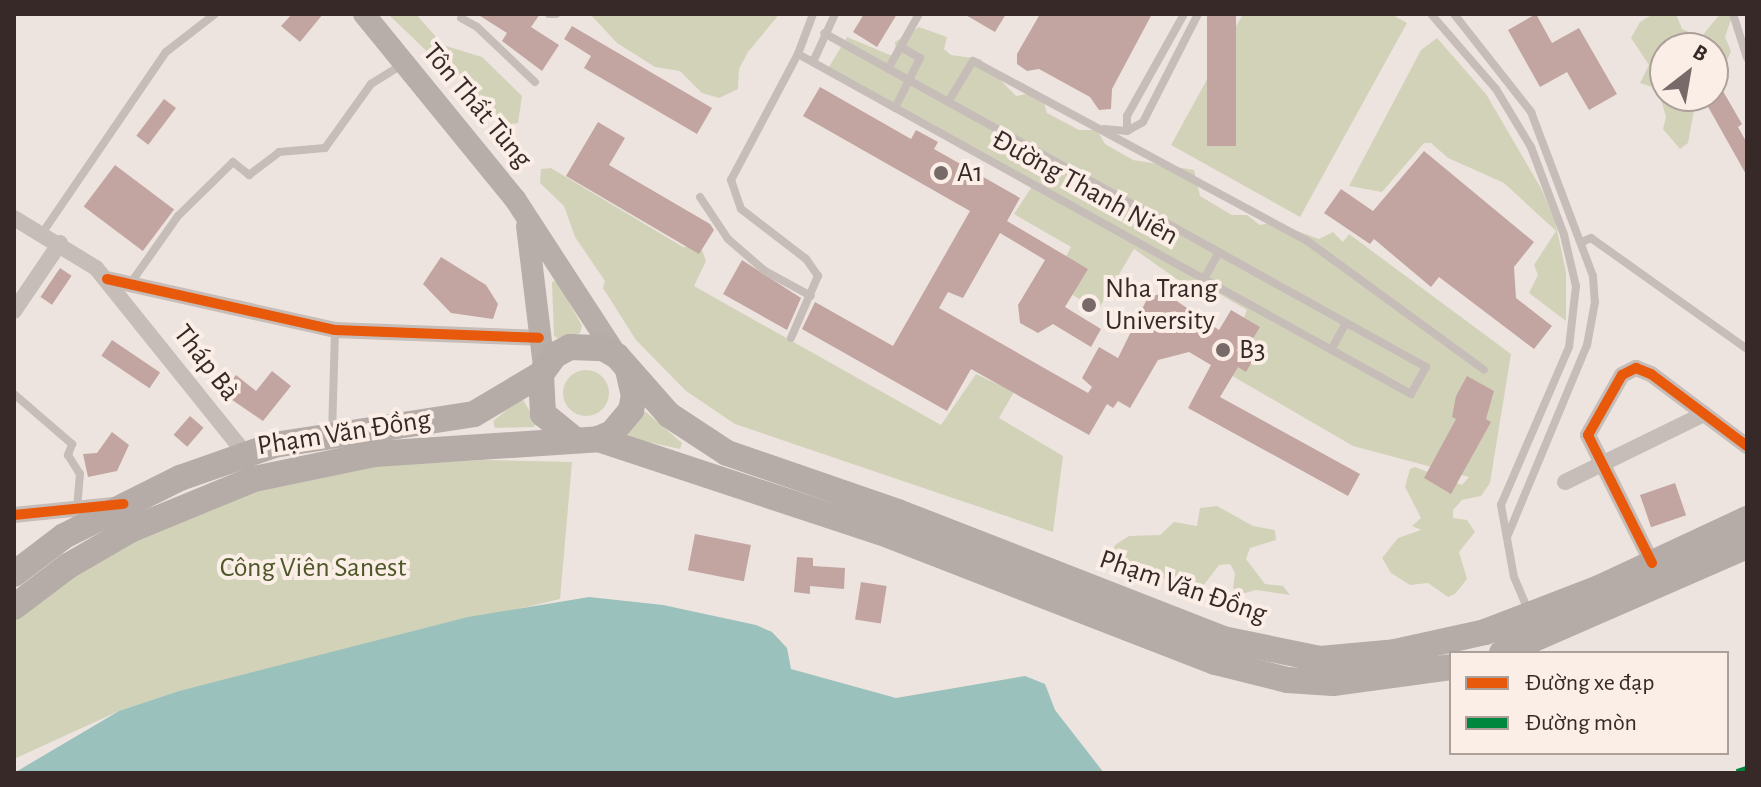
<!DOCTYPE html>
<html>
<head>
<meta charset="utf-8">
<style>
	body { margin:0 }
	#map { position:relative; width:1761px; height:787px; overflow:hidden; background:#ede4e0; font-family:"Alegreya Sans",sans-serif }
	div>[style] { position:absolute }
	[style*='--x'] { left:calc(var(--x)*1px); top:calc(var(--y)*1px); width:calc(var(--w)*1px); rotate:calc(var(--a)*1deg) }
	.green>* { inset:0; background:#d2d2b9 }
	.round { border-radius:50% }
	.water>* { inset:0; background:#9ac1bc }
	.building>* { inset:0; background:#c2a5a0; transform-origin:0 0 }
	.lane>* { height:8px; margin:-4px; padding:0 4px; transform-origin:4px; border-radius:4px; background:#c6bdb9 }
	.street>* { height:16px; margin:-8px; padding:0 8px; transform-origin:8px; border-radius:8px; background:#c6bdb9 }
	.secondary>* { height:22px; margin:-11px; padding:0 11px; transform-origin:11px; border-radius:11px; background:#b7ada9 }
	.primary>* { height:26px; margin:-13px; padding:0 13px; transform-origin:13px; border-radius:13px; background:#b5aba7 }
	.quiet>* { height:8px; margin-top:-4px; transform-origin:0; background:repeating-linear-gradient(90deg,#00873e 0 16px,transparent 0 24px) }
	.cycleway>* { height:10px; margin:-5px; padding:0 5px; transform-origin:5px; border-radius:5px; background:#e8590c }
	.dots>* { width:22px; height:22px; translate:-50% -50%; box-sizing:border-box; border:4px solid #fbeee6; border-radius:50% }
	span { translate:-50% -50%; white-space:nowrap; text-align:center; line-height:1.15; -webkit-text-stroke:8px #fbeee6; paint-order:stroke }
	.street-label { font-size:28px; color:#372927 }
	.poi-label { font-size:28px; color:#372927 }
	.left { translate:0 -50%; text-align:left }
	.park-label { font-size:28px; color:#4d5729 }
	.frame { position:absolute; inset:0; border:16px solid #372927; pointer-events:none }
	.legend { position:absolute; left:1449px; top:651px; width:280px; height:104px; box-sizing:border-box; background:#fbeee6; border:2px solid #ad9f9a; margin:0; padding:10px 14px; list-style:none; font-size:24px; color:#372927 }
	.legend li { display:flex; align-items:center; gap:16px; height:40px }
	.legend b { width:40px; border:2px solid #ad9f9a }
	.north { position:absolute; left:1649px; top:32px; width:80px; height:80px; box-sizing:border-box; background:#fbeee6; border:2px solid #ad9f9a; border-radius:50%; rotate:31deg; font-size:22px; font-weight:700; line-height:32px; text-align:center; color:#372927 }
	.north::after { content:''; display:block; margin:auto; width:28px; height:36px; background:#776a68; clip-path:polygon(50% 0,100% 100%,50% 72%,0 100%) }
</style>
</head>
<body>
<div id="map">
	<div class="green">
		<div style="clip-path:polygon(388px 14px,416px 14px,443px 45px,482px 57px,522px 96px,518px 123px,501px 125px,474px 89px,462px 87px,459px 73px,439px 63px)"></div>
		<div style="clip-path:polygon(590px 14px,777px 14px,777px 17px,748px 52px,739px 69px,738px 89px,719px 98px,702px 93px,680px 71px,655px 67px,617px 43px)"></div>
		<div style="clip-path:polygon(1243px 14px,1391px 14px,1407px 23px,1300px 217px,1171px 145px)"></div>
		<div style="clip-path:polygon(1653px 14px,1676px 14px,1682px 29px,1701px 37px,1720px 14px,1733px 14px,1725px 37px,1731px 51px,1726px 63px,1713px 64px,1713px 48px,1665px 48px,1665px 96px,1682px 96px,1694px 110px,1688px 143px,1680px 149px,1663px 129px,1666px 117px,1658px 89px,1640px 83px,1649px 65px,1631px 38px,1640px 22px)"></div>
		<div style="clip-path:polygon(919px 27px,947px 37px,944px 49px,951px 55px,980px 59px,1016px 96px,1031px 93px,1043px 100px,1047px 113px,1079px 130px,1097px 130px,1105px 144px,1133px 160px,1194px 170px,1200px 196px,1232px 215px,1247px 215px,1260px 225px,1273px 222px,1319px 239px,1333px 232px,1343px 242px,1349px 234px,1511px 354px,1490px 483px,1481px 496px,1462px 500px,1453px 510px,1453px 518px,1467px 520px,1475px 532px,1459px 552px,1467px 579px,1455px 594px,1448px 597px,1428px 583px,1410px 585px,1391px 573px,1382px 558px,1398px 538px,1421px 530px,1412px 526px,1421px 518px,1405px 487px,1410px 469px,1415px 467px,1462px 485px,1469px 477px,1353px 446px,1222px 370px,1247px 310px,1204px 285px,1198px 294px,1134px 249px,1095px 315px,1086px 311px,1089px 305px,1052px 282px,1071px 247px,1014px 214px,1033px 185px,829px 67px,847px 37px,897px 58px,895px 42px)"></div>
		<div style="clip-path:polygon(1437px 38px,1486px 94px,1542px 190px,1555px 221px,1566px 272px,1566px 321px,1529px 293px,1538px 275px,1534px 265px,1556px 231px,1504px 183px,1448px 158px,1431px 143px,1424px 143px,1382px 192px,1349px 186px,1421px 50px)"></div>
		<div style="clip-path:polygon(551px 168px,683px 247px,701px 247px,706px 261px,694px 286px,941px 425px,976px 374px,1014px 392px,999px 418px,1063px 456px,1053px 532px,735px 424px,686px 391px,636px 340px,603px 288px,605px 281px,575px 237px,564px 206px,540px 183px,541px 169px)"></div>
		<div style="clip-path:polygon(557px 280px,582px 326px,580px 333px,561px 340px,554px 336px,552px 282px)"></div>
		<div class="round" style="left:563px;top:370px;width:46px;height:46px"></div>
		<div style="clip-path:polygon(522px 398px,536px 422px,534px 427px,495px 428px,493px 421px)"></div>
		<div style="clip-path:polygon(639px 412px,646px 412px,682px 443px,680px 449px,630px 438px,627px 433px)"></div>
		<div style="clip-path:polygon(483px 460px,572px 462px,560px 599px,179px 691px,119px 711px,14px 759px,14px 621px,69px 579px,134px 542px,248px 491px,374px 466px)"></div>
		<div style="clip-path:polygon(1217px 506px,1253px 526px,1275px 530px,1276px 540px,1250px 548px,1246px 559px,1265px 584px,1283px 586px,1290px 595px,1256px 590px,1241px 594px,1233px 588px,1235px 573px,1230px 564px,1219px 565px,1203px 586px,1182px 578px,1143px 579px,1112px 555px,1115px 545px,1129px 536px,1160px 535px,1174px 522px,1197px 526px,1200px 508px)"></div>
	</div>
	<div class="water">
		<div style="clip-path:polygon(589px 597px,663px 605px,756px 625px,772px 632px,787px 648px,791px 669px,896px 698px,1025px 676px,1045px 684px,1055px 710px,1104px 773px,14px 773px,119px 711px,179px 691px,468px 617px)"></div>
	</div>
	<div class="building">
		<div style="clip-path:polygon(292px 14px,323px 14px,300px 42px,281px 26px)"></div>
		<div style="clip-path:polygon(477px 14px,540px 14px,531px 27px,559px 45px,542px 71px,502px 41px,507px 33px)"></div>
		<div style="clip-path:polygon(864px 14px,897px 14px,877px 47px,853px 32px)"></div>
		<div style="clip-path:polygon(964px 14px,1006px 14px,995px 32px)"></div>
		<div style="clip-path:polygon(1040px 14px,1152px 14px,1112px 89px,1111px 109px,1099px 110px,1090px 97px,1039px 69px,1027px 71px,1017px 64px,1017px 54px)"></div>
		<div style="left:1207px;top:14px;width:29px;height:132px"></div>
		<div style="clip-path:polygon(1536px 14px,1552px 43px,1579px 28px,1617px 94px,1589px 110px,1567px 72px,1540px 87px,1508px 30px)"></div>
		<div style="clip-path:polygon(572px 26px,712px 108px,697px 134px,584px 68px,591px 56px,564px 39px)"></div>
		<div style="clip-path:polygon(1713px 74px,1742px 124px,1738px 127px,1747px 143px,1747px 176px,1702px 96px,1713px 96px)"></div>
		<div style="clip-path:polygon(820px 87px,911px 139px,916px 130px,938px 142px,934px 149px,1020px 198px,1007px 221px,1088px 269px,1065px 307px,1101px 329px,1091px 347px,1053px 324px,1038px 333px,1020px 323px,1018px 305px,1045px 260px,1000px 233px,963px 298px,948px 292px,939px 308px,1088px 393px,1092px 387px,1082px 378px,1099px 347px,1118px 358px,1148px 297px,1165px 293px,1219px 330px,1231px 310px,1260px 327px,1248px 347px,1257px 353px,1246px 372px,1238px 367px,1220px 397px,1360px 474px,1348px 496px,1188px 408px,1211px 365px,1189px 352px,1158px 360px,1130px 408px,1118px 401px,1113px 408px,1107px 404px,1089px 435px,971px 369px,947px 411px,802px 329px,815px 302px,893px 346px,970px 211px,803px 116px)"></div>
		<div style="left:164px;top:99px;width:15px;height:46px;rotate:37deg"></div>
		<div style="clip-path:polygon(598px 122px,625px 138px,609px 165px,710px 224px,714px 230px,699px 254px,566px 176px)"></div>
		<div style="clip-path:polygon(1424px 151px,1534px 242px,1514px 267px,1516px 298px,1552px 326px,1534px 349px,1439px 277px,1431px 287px,1374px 239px,1370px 244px,1324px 213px,1341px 189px,1373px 211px)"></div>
		<div style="left:115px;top:165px;width:74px;height:52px;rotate:37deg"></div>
		<div style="clip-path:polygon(441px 257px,486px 285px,498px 304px,493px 319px,451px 313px,423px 284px)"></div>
		<div style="clip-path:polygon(742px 260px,801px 298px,787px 330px,723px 294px)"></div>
		<div style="left:60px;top:268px;width:14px;height:35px;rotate:34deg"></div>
		<div style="left:112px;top:340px;width:58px;height:19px;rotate:34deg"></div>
		<div style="clip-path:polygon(272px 371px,291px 386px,263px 421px,222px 393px,236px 375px,256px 391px)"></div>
		<div style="clip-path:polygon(1467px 376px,1494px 391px,1486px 419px,1491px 422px,1451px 494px,1424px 478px,1456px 419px,1452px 417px,1456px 396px)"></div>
		<div style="left:190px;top:416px;width:18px;height:25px;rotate:41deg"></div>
		<div style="clip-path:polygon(112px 432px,129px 445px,117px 471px,88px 477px,83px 454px,97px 453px)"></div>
		<div style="left:1675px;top:483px;width:34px;height:37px;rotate:71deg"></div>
		<div style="left:695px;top:534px;width:57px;height:37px;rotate:11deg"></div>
		<div style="clip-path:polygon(797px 557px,813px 558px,813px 566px,845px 568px,844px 589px,810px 586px,810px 594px,794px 592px)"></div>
		<div style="left:861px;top:582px;width:26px;height:38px;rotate:9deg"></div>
	</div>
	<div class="lane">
		<div style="--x:549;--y:14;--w:7;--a:0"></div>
		<div style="--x:1431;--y:14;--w:99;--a:49.1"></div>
		<div style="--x:1496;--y:89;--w:68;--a:58.9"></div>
		<div style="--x:1531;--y:147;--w:94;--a:69.4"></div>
		<div style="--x:1564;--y:235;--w:52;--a:76.8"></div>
		<div style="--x:1576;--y:286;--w:61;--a:96.5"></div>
		<div style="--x:1569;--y:347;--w:172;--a:113.3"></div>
		<div style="--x:1501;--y:505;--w:73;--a:79.8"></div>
		<div style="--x:1514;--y:577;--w:39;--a:67"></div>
		<div style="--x:1454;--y:14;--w:125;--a:51.8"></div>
		<div style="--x:1531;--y:112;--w:175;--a:69.3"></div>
		<div style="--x:1593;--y:276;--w:26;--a:86"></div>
		<div style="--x:1595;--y:302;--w:44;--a:100.5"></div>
		<div style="--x:1587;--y:345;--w:206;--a:112.6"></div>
		<div style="--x:1733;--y:14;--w:46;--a:72.3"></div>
		<div style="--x:461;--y:18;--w:18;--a:29"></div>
		<div style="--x:477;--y:27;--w:80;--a:43.5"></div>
		<div style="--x:798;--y:54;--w:701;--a:29.01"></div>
		<div style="--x:1411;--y:394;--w:31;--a:-61"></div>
		<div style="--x:1426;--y:367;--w:688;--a:-150.98"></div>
		<div style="--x:813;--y:62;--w:53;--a:-65.4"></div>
		<div style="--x:888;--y:69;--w:63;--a:-60.6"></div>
		<div style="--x:948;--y:102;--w:48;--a:-58.6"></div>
		<div style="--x:973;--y:61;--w:378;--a:28.3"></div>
		<div style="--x:1306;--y:240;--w:220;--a:36.1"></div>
		<div style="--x:895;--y:108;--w:56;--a:-63.4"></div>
		<div style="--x:920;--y:58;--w:22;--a:-150"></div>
		<div style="--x:1104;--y:129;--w:23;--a:5"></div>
		<div style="--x:1127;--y:131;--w:15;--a:-90"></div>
		<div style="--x:1127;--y:116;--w:117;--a:-60.8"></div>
		<div style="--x:1127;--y:131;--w:18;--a:-29"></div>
		<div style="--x:1143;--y:122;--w:121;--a:-63"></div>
		<div style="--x:700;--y:197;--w:50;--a:56.3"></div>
		<div style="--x:728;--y:239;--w:49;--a:40.9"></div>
		<div style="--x:765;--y:271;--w:52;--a:28.5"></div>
		<div style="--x:43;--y:232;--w:218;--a:-55.7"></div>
		<div style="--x:166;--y:52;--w:62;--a:-37.8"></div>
		<div style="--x:1582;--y:242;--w:10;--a:-24"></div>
		<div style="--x:1591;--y:238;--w:191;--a:35.4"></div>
		<div style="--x:1204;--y:279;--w:31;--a:-61"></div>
		<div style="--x:130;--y:284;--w:83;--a:-54.8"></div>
		<div style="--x:178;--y:216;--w:77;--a:-44.5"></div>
		<div style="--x:233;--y:162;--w:21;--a:39"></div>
		<div style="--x:249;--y:175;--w:38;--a:-37"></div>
		<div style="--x:279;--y:152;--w:46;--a:-5"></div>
		<div style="--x:325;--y:148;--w:79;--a:-54.3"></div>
		<div style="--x:371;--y:84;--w:38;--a:-32"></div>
		<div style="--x:791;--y:338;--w:68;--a:-66.5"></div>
		<div style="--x:818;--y:276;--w:21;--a:-125"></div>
		<div style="--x:806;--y:259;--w:82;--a:-142.4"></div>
		<div style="--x:741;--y:209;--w:31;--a:-109"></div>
		<div style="--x:731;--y:180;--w:143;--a:-62"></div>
		<div style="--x:798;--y:54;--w:43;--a:-69.4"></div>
		<div style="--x:1331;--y:350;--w:31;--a:-61"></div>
		<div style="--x:14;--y:394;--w:77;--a:40.8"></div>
		<div style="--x:72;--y:444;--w:12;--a:110"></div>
		<div style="--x:68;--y:455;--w:22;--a:58"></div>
		<div style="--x:80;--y:474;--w:35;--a:95"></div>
		<div style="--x:332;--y:433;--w:103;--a:-88.3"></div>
	</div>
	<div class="street">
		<div style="--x:14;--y:218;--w:96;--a:31.4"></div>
		<div style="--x:96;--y:268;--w:238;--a:51.2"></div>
		<div style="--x:107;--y:279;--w:234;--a:12.6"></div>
		<div style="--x:335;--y:330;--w:204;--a:2.2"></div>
		<div style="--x:14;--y:311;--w:82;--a:-55.9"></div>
		<div style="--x:1565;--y:482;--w:155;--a:-26.1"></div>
		<div style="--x:14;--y:515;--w:100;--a:-5.8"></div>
		<div style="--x:1652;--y:563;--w:143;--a:-116.6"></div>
		<div style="--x:1588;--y:435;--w:69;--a:-60.5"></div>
		<div style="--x:1622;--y:375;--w:16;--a:-27"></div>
		<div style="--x:1636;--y:368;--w:16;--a:22"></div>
		<div style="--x:1651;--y:374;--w:120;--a:36.9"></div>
	</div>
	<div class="secondary">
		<div style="--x:364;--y:14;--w:239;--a:50.8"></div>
		<div style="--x:515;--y:199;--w:187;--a:57"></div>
		<div style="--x:527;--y:226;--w:142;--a:83.1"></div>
	</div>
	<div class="primary">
		<div style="--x:574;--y:439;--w:40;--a:-141"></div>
		<div style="--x:543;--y:414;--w:40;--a:-92.9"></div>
		<div style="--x:541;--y:374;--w:24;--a:-54"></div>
		<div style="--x:555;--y:355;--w:17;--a:-28"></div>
		<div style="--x:570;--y:347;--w:33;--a:2"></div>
		<div style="--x:603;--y:348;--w:16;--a:30"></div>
		<div style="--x:617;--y:356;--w:79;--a:48.6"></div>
		<div style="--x:669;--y:415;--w:69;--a:33.2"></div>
		<div style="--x:727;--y:453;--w:181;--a:19"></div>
		<div style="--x:898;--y:512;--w:349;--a:21.3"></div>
		<div style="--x:1223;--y:639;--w:99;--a:11.7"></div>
		<div style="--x:1320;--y:659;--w:75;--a:-5.3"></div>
		<div style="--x:1395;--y:652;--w:92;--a:-12.5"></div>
		<div style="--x:1485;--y:632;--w:122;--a:-21.1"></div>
		<div style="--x:1599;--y:588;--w:163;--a:-25"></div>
		<div style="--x:598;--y:439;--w:297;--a:18.3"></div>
		<div style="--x:880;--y:532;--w:359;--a:21.2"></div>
		<div style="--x:1215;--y:662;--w:74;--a:14"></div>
		<div style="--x:1287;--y:680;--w:46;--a:3.7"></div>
		<div style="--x:1333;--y:683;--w:119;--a:-7.7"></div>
		<div style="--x:14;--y:574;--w:63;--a:-37.2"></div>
		<div style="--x:64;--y:536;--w:130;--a:-26.6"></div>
		<div style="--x:180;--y:478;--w:100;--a:-19.3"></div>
		<div style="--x:274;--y:445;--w:202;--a:-8.8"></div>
		<div style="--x:474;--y:414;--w:78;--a:-30.8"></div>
		<div style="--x:14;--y:607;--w:68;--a:-37.2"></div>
		<div style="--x:68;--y:566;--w:72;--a:-30.1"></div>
		<div style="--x:130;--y:530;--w:134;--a:-22.4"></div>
		<div style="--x:254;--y:479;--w:124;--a:-11.7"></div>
		<div style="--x:375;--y:454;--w:224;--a:-3.8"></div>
		<div style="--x:598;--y:439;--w:15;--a:-23"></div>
		<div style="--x:612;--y:433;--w:30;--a:-50"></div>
		<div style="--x:631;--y:410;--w:14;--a:-78"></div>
		<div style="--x:634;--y:396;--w:27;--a:-103"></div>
		<div style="--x:1502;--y:653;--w:267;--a:-23.6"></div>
	</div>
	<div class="quiet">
		<div style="--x:1737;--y:773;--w:10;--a:-17"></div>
	</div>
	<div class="cycleway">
		<div style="--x:107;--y:279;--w:234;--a:12.6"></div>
		<div style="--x:335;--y:330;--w:204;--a:2.2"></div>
		<div style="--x:14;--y:515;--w:110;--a:-5.8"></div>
		<div style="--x:1652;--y:563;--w:143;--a:-116.6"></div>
		<div style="--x:1588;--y:435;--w:69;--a:-60.5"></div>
		<div style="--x:1622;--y:375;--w:16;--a:-27"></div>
		<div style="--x:1636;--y:368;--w:16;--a:22"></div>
		<div style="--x:1651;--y:374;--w:120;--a:36.9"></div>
	</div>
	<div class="dots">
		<div style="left:941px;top:173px;background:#776a68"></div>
		<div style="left:1089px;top:305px;background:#776a68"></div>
		<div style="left:1223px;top:350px;background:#776a68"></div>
	</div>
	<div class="street-label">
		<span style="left:477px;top:106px;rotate:50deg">Tôn Thất Tùng</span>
		<span style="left:1085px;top:188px;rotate:29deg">Đường Thanh Niên</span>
		<span style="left:206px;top:363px;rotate:52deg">Tháp Bà</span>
		<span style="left:344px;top:433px;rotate:-9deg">Phạm Văn Đồng</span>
		<span style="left:1183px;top:587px;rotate:19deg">Phạm Văn Đồng</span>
	</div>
	<div class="poi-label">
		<span class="left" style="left:957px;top:173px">A1</span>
		<span class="left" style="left:1105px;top:305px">Nha Trang<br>University</span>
		<span class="left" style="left:1239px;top:350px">B3</span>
	</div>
	<div class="park-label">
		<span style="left:313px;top:568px">Công Viên Sanest</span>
	</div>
	<div class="frame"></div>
	<ul class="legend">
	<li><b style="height:10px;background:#e8590c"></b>Đường xe đạp</li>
	<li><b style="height:10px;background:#00873e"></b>Đường mòn</li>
	</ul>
	<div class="north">B</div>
</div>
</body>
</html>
